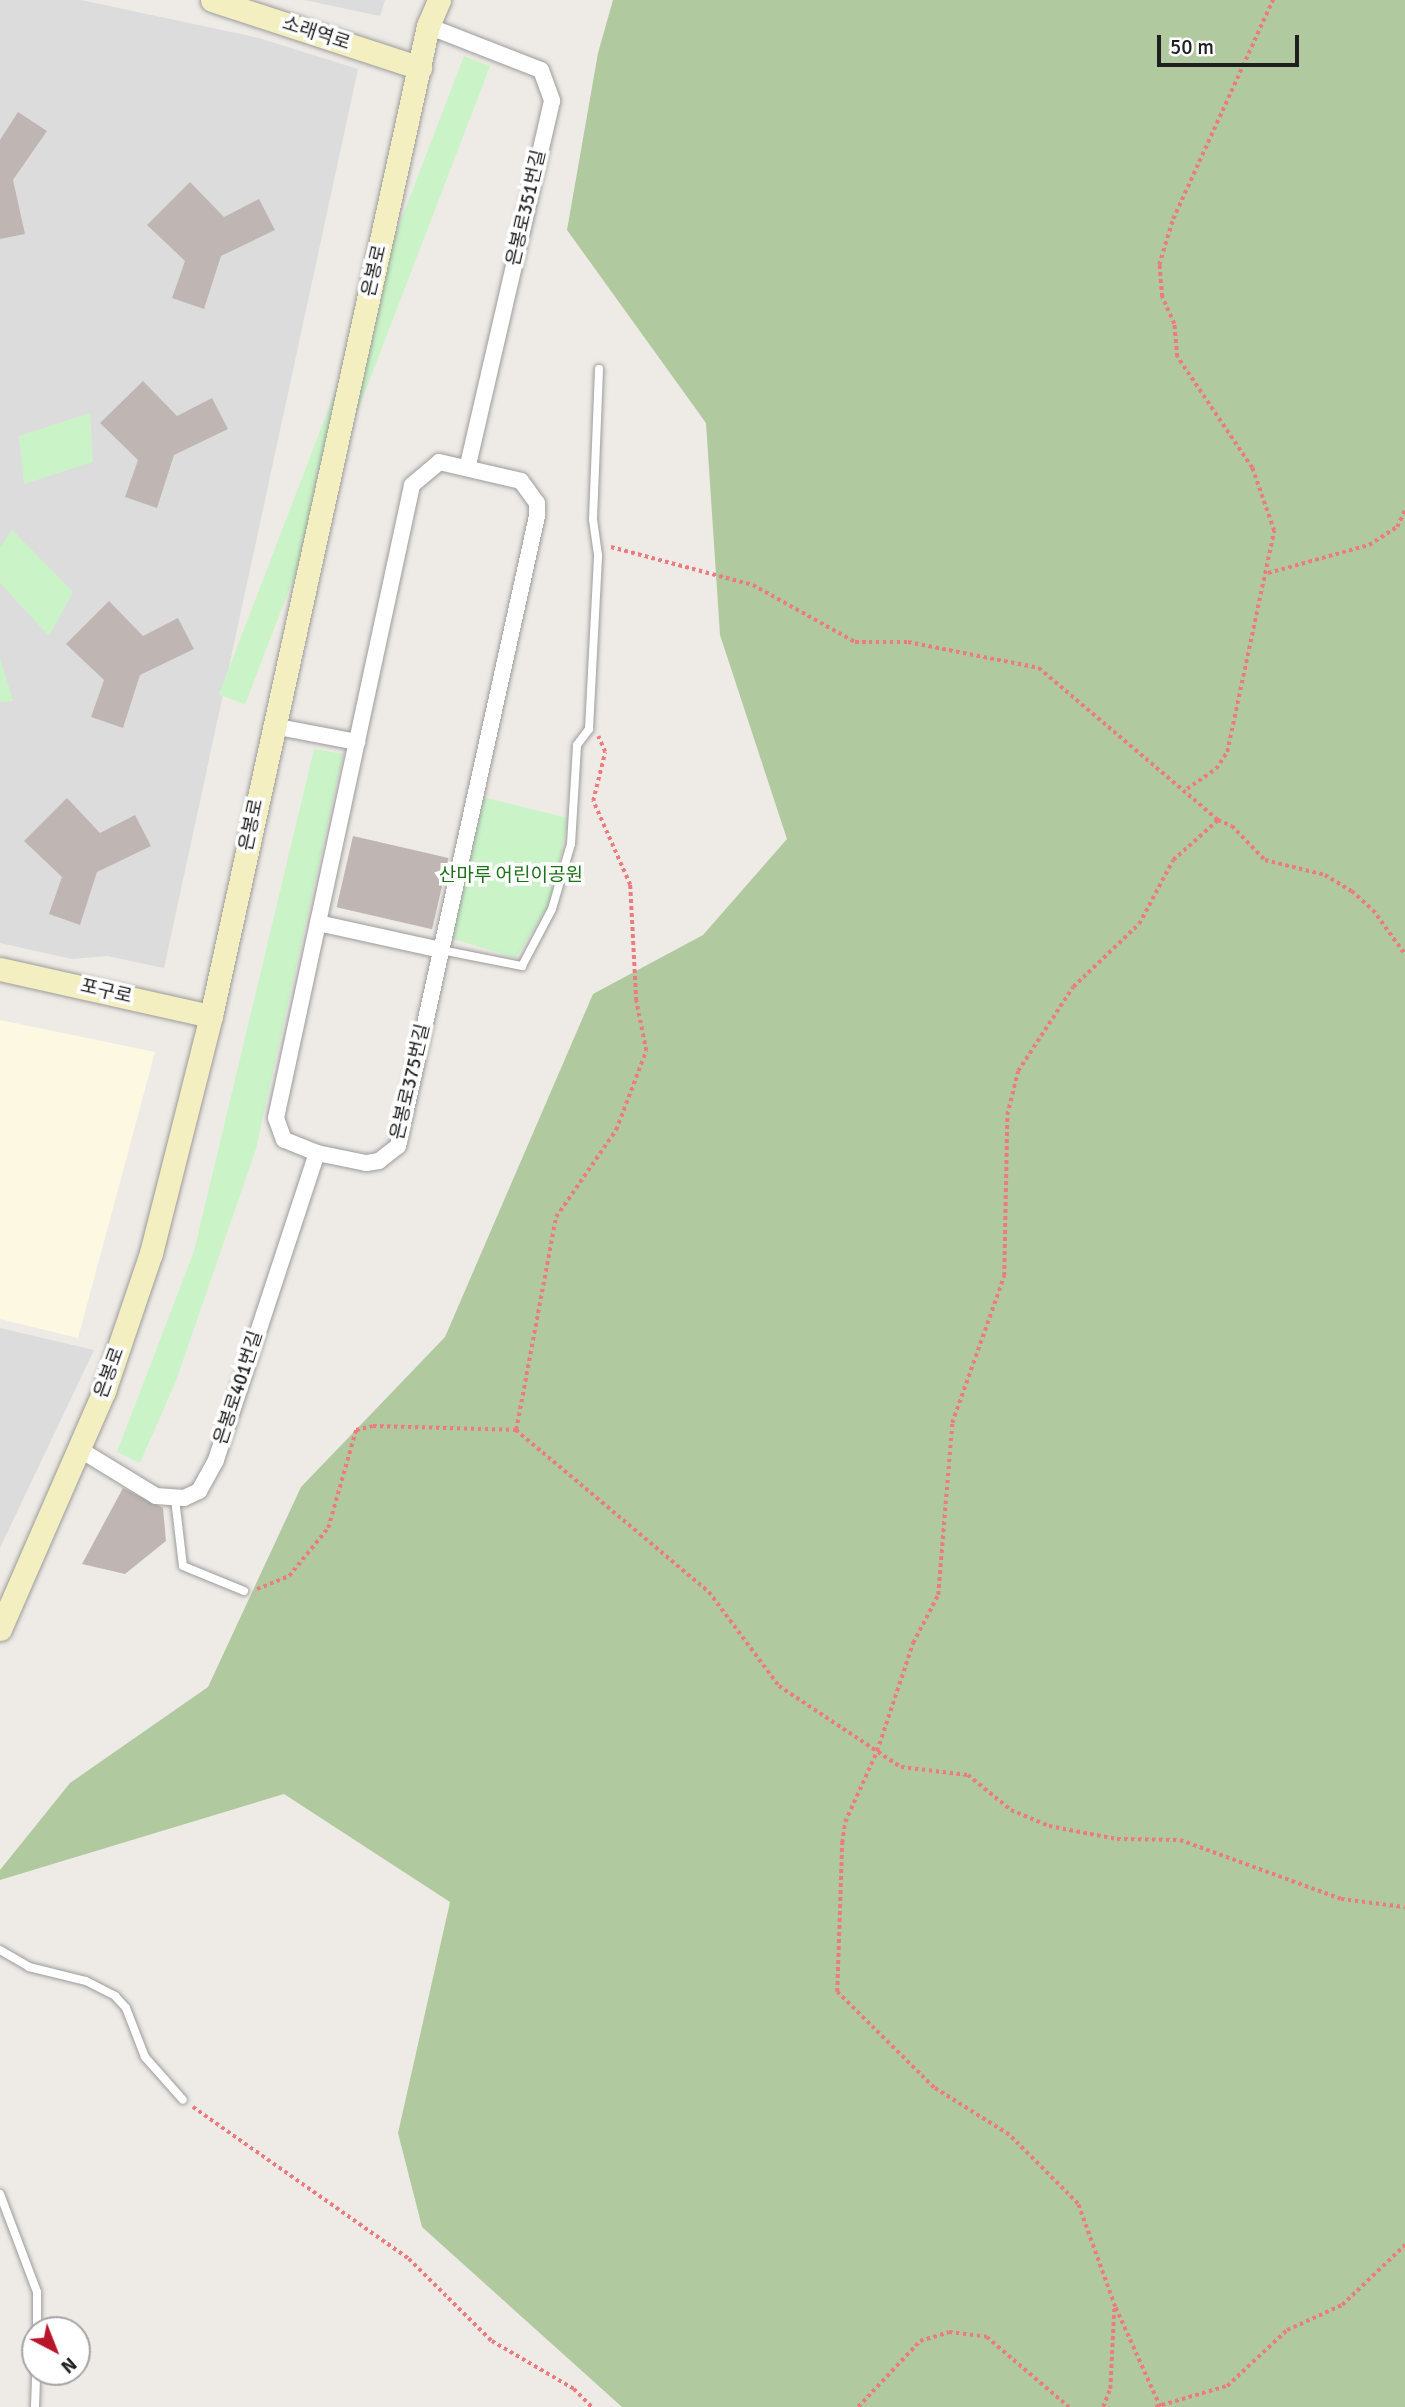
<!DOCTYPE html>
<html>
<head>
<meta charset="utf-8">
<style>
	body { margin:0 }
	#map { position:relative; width:1405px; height:2407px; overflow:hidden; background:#eeebe6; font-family:Signika,"Noto Sans KR",sans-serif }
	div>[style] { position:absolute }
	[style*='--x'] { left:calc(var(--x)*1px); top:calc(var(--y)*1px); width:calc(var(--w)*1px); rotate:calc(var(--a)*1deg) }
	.residential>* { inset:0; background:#dddcdc }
	.education>* { inset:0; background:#fcf8e2 }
	.forest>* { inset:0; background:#b1c99f }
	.park>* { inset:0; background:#caf4c8; transform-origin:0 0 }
	.building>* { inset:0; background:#bfb6b3; transform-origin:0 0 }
	.path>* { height:3.5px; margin-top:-1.75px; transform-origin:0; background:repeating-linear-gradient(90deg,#eb7b7e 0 3.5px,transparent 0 7px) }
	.roads { filter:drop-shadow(0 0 2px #9c9c9c) drop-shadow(0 0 2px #9c9c9c) }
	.lane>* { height:8px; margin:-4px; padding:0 4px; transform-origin:4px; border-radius:4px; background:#fff }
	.street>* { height:16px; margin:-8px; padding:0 8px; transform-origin:8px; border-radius:8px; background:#fff }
	.secondary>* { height:23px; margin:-11.5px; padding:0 11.5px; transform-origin:11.5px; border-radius:11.5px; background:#f3efc0 }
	span { translate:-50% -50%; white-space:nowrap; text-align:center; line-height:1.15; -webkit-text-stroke:7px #fff; paint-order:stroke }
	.street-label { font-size:19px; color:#1f1f1f }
	.park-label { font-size:19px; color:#1c7218 }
	.north { position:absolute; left:21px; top:2316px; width:70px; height:70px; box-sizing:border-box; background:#fff; border:2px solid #a5a5a5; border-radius:50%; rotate:138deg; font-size:19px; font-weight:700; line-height:28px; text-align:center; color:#1f1f1f }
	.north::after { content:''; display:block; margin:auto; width:24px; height:32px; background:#b8162a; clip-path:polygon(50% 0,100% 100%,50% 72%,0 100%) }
	.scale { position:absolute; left:1157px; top:35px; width:142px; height:32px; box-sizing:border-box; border:4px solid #1f1f1f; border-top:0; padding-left:9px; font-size:21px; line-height:24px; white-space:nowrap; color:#1f1f1f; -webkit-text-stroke:5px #fff; paint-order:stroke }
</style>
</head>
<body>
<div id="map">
	<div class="residential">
		<div style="clip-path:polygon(0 0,81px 0,259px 38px,358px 69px,164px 968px,107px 956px,72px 959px,0 943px)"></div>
		<div style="clip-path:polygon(304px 0,385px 0,380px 16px)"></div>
		<div style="clip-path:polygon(0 1328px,94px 1350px,0 1548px)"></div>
	</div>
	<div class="education">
		<div style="clip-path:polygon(0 1020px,155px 1052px,78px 1338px,0 1319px)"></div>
	</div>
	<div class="forest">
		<div style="clip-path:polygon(613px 0,1405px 0,1405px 2407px,622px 2407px,422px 2227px,398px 2133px,450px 1902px,284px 1794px,0 1880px,0 1870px,70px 1783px,208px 1687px,301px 1487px,445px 1337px,593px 994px,703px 935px,787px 839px,720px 635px,706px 423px,567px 230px,598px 53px)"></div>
	</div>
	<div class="park">
		<div style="left:464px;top:56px;width:28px;height:684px;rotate:21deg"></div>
		<div style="clip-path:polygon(90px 413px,93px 462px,24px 484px,19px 436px)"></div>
		<div style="clip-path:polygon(12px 530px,73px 592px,49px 636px,0 583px,0 547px)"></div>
		<div style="clip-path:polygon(0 658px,13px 701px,0 702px)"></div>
		<div style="clip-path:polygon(314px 749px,343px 754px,256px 1149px,176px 1381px,140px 1463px,117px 1452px,194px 1251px)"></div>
		<div style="clip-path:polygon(482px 797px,568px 818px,553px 898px,516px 958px,451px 938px)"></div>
	</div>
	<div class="building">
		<div style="clip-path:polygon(18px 112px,47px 131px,13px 180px,25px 234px,0 239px,0 140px)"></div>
		<div style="clip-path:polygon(190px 182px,224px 217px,259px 199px,275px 230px,221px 256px,204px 309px,172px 298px,185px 261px,147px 225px)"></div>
		<div style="clip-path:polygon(143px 381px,177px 416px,212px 398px,228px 429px,174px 455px,157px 508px,125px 497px,138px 460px,100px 423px)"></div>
		<div style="clip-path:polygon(109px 601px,143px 636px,178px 618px,194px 649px,140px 675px,123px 728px,91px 717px,104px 680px,66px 644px)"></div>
		<div style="clip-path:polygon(67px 798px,100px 833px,135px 815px,151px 846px,97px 872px,80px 925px,49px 914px,62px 877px,24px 841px)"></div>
		<div style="left:353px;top:836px;width:98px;height:73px;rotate:13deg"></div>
		<div style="clip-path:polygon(123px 1488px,163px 1508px,166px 1541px,125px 1574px,82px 1564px)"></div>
	</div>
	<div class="path">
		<div style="--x:611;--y:547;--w:147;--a:15"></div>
		<div style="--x:753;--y:585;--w:117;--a:29.2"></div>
		<div style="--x:855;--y:642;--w:53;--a:0"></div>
		<div style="--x:908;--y:642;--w:134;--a:11.2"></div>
		<div style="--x:1039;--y:668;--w:235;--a:40.3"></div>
		<div style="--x:1218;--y:820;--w:15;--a:23"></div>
		<div style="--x:1232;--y:826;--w:47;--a:45.9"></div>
		<div style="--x:1265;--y:860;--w:62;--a:14"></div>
		<div style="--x:1325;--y:875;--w:31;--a:31"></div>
		<div style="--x:1352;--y:891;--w:28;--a:42"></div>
		<div style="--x:1373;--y:910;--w:54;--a:54"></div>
		<div style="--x:1268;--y:573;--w:105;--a:-15.5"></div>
		<div style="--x:1369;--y:545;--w:33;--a:-33"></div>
		<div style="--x:1397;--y:527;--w:19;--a:-65"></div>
		<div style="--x:1187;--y:789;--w:35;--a:-35"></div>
		<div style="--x:1216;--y:769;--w:20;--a:-57"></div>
		<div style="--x:1227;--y:752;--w:226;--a:-78"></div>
		<div style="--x:1274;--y:531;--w:67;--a:-109.2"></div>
		<div style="--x:1252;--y:468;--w:134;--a:-124"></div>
		<div style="--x:1177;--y:357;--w:33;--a:-95"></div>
		<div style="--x:1174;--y:324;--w:30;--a:-114"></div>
		<div style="--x:1162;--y:297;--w:32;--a:-95"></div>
		<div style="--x:1159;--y:265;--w:48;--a:-73.1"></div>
		<div style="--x:1173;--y:219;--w:241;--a:-65.5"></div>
		<div style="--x:516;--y:1430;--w:217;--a:-79.4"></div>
		<div style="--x:556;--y:1217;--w:106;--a:-55.4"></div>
		<div style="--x:616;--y:1130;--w:85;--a:-69.2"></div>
		<div style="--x:646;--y:1051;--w:51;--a:-101.3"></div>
		<div style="--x:636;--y:1001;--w:116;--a:-93"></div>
		<div style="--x:630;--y:885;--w:92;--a:-113.8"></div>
		<div style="--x:593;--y:801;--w:50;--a:-76.2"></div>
		<div style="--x:605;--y:752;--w:17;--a:-114"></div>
		<div style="--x:257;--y:1589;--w:35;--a:-22"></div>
		<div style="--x:289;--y:1576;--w:62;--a:-50.9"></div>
		<div style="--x:328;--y:1528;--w:102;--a:-74.1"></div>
		<div style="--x:356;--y:1430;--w:17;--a:-13"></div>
		<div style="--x:373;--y:1426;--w:143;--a:1.6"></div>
		<div style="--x:516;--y:1430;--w:252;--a:40"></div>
		<div style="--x:709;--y:1592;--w:117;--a:53.3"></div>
		<div style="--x:779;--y:1686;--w:146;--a:33.6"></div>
		<div style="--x:901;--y:1767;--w:67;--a:6.8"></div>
		<div style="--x:968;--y:1775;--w:55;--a:39.1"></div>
		<div style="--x:1011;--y:1810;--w:41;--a:22.8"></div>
		<div style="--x:1049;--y:1826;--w:69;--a:10.8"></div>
		<div style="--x:1117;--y:1839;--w:63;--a:0.9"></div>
		<div style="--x:1180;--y:1840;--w:171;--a:20.1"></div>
		<div style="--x:1341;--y:1899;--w:64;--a:7.1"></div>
		<div style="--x:193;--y:2107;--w:264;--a:35.1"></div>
		<div style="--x:409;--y:2259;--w:117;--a:44.7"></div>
		<div style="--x:492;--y:2341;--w:95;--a:30.3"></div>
		<div style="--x:574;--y:2389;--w:25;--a:45"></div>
		<div style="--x:858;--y:2407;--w:91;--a:-46.8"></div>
		<div style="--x:920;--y:2341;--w:30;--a:-17"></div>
		<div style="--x:949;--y:2332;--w:38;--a:7"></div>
		<div style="--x:987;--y:2337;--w:108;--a:40.5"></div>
		<div style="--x:1103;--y:2407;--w:19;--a:-69"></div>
		<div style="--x:1110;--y:2389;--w:80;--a:-87.1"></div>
		<div style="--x:1155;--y:2407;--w:75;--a:-16.3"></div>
		<div style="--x:1227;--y:2386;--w:82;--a:-43"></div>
		<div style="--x:1287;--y:2330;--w:60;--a:-24.4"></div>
		<div style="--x:1342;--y:2305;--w:87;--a:-43.6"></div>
		<div style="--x:1160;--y:2407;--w:110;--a:-114.2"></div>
		<div style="--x:1115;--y:2307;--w:109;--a:-109.8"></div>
		<div style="--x:1078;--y:2204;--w:98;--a:-135"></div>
		<div style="--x:1009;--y:2135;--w:89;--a:-147.9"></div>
		<div style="--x:934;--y:2088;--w:136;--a:-135.3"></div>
		<div style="--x:837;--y:1992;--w:149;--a:-88.1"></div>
		<div style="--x:842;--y:1843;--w:21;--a:-82"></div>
		<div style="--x:845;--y:1822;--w:78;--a:-65.7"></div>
		<div style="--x:877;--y:1751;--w:114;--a:-71.6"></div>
		<div style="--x:913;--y:1643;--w:54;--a:-62.5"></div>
		<div style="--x:938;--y:1595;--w:173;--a:-85.3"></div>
		<div style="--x:952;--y:1423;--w:156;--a:-70.5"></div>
		<div style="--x:1004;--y:1276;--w:161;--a:-88.9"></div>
		<div style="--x:1007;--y:1115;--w:45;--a:-76"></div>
		<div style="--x:1018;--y:1071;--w:100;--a:-56.8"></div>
		<div style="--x:1073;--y:987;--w:91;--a:-43.7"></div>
		<div style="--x:1139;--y:924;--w:72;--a:-62"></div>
		<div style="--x:1173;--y:860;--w:60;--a:-41.6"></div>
	</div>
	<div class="roads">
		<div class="lane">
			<div style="--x:441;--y:950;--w:83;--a:11.2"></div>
			<div style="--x:522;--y:966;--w:64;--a:-62.2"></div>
			<div style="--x:552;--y:909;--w:68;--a:-73.7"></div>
			<div style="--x:571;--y:844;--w:99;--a:-86.5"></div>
			<div style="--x:577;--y:745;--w:20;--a:-53"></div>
			<div style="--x:589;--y:729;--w:174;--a:-87"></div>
			<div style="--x:598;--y:555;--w:36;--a:-98"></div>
			<div style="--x:593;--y:519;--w:150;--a:-87.7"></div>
			<div style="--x:175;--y:1499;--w:67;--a:83.2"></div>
			<div style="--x:183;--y:1566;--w:66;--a:22.3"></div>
			<div style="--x:0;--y:1950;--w:34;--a:30"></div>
			<div style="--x:29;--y:1967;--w:59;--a:13.8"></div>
			<div style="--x:86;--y:1981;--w:33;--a:27"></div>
			<div style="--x:115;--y:1996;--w:16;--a:47"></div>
			<div style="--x:126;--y:2008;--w:53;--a:68.8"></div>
			<div style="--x:145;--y:2057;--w:57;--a:48.5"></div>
			<div style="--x:0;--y:2194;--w:105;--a:69.3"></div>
			<div style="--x:37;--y:2292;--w:38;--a:90"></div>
			<div style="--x:35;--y:2407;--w:35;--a:-88"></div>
		</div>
		<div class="street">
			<div style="--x:428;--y:26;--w:121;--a:21.3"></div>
			<div style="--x:541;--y:70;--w:33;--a:70"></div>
			<div style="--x:552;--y:101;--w:375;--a:103"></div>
			<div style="--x:439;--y:462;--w:84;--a:13"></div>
			<div style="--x:521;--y:481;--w:27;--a:54"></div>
			<div style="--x:537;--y:503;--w:13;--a:90"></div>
			<div style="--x:537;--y:516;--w:645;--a:102.44"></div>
			<div style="--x:398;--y:1146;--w:24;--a:142"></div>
			<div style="--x:379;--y:1161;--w:13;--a:171"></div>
			<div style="--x:366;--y:1163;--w:50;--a:-168.5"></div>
			<div style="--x:317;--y:1153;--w:35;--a:-158"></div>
			<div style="--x:284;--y:1140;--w:23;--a:-110"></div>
			<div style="--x:276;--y:1118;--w:647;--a:-77.87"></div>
			<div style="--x:412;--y:485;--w:35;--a:-40"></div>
			<div style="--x:273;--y:726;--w:86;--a:10.8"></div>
			<div style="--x:318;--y:923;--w:126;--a:12.4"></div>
			<div style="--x:79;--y:1449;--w:90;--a:31.4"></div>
			<div style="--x:156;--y:1496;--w:28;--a:4"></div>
			<div style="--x:184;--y:1498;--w:17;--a:-25"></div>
			<div style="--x:199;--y:1491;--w:35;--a:-61"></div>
			<div style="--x:216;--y:1460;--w:323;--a:-71.8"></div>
		</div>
		<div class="secondary">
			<div style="--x:212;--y:0;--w:219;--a:18.1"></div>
			<div style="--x:0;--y:969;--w:216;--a:12.6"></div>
			<div style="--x:0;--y:1629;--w:260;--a:-66.4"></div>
			<div style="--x:104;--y:1391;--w:146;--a:-71.2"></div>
			<div style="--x:151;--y:1253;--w:244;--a:-75.8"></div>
			<div style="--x:211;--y:1016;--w:1014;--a:-77.64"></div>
			<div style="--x:428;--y:26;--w:28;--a:-67"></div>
		</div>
	</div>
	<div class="street-label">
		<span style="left:316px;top:34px;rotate:18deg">소래역로</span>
		<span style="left:527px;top:208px;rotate:-77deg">은봉로351번길</span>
		<span style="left:375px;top:271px;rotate:-77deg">은봉로</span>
		<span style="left:252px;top:825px;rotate:-78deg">은봉로</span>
		<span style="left:106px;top:992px;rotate:13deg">포구로</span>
		<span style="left:411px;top:1082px;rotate:-77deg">은봉로375번길</span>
		<span style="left:110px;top:1373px;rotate:-70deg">은봉로</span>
		<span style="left:239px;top:1388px;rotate:-72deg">은봉로401번길</span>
	</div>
	<div class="park-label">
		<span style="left:511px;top:876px">산마루 어린이공원</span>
	</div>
	<div class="north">N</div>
	<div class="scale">50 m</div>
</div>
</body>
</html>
